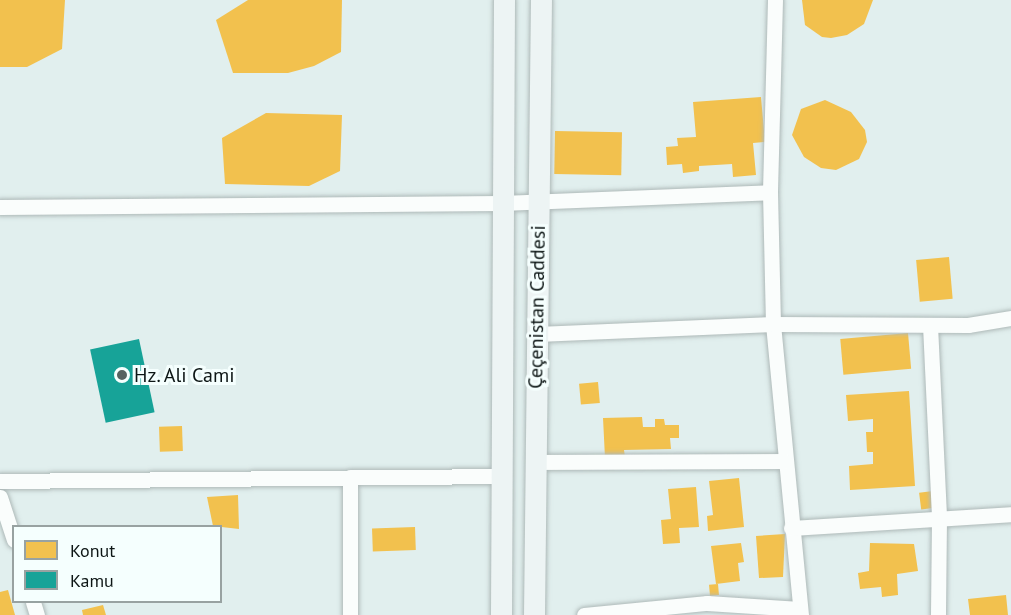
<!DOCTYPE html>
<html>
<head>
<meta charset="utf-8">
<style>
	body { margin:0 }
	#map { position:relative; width:1011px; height:615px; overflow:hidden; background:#e1efee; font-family:"PT Sans",sans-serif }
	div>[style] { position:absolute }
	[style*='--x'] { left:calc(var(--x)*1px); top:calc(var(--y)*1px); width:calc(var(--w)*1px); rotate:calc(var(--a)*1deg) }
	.homes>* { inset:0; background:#f2c14e; transform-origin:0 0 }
	.public>* { inset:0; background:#17a398; transform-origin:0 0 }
	.roads { filter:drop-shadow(0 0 2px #aeb9b8) drop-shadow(0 0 2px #aeb9b8) }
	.street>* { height:15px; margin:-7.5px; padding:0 7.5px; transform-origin:7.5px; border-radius:7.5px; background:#fafdfc }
	.secondary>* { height:21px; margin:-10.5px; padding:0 10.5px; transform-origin:10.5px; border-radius:10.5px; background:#edf4f4 }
	.dots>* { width:16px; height:16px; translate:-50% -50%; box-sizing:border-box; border:3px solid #f5fffe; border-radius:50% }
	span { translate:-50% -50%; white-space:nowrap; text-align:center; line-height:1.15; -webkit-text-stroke:6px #f5fffe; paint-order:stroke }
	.street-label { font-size:20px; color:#0d1615 }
	.poi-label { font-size:20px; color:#0d1615 }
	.left { translate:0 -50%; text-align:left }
	.legend { position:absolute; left:12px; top:525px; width:210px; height:78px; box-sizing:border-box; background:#f5fffe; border:2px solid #98a2a1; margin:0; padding:8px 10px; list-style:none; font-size:18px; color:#0d1615 }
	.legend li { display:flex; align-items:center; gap:12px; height:30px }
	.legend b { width:30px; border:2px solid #98a2a1 }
</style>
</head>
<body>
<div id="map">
	<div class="homes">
		<div style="clip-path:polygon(0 0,65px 0,62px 49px,27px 67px,0 67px)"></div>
		<div style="clip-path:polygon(248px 0,342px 0,341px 52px,314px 66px,288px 73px,233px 73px,216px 20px)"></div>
		<div style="clip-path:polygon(802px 0,873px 0,864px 24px,847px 35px,831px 38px,822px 37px,805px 25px)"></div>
		<div style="clip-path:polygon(761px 97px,765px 142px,753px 143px,756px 175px,733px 177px,732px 164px,699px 166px,699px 171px,683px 173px,682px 164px,667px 165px,666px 147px,678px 146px,677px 138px,696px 137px,693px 102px)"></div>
		<div style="clip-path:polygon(825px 100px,851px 112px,865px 130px,867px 142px,859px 159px,836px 170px,821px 168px,804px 157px,792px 135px,801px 109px)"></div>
		<div style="clip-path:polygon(266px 113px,342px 115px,340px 171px,309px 186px,225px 184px,222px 138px)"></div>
		<div style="left:555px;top:131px;width:67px;height:43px;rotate:1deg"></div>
		<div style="left:949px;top:257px;width:42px;height:33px;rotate:85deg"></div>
		<div style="left:908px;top:333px;width:36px;height:68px;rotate:85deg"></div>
		<div style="left:598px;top:382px;width:21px;height:19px;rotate:85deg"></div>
		<div style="clip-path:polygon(909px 391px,915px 486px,850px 490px,849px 466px,873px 464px,873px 452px,867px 452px,866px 432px,873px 432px,873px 419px,848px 421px,846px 395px)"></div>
		<div style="clip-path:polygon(642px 417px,643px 427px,655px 427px,655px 419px,664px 419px,665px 425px,679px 425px,679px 438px,670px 438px,671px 449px,624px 450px,625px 457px,605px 458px,603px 418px)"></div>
		<div style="left:182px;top:426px;width:25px;height:23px;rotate:88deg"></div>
		<div style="clip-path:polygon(739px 478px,744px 527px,708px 531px,707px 516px,713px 515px,709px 481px)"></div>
		<div style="clip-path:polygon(696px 487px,699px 527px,679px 528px,680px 543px,663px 544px,661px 520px,671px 519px,668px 489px)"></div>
		<div style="left:933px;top:491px;width:17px;height:14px;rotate:83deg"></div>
		<div style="clip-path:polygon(238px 495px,239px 529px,213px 526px,207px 497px)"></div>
		<div style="left:415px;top:527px;width:23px;height:43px;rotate:88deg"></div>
		<div style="clip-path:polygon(785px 534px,783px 577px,759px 578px,756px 536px)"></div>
		<div style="clip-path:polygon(741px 543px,744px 562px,738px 563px,740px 581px,716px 584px,711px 546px)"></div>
		<div style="clip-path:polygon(870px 543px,914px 544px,918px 571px,897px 574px,898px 595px,882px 597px,881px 587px,860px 589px,858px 573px,869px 571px)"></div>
		<div style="left:718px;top:584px;width:11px;height:9px;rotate:85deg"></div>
		<div style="clip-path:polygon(8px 590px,15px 615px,0 615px,0 592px)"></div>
		<div style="clip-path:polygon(1006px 595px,1008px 615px,970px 615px,968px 599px)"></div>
		<div style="clip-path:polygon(103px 605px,106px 615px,83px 615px,82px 610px)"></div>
	</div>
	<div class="public">
		<div style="left:139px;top:339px;width:75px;height:50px;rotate:78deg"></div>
	</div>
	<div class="roads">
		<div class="street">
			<div style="--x:775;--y:0;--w:192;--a:91.5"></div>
			<div style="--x:770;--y:192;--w:132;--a:88.7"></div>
			<div style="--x:773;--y:324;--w:292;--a:84.5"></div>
			<div style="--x:0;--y:207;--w:501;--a:-0.46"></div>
			<div style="--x:501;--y:203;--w:269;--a:-2.3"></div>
			<div style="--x:930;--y:325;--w:193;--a:87.3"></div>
			<div style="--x:939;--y:518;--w:97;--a:90.6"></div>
			<div style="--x:537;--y:334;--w:236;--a:-2.4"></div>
			<div style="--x:773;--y:324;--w:195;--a:0.3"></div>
			<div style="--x:968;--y:325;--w:44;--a:-9.2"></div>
			<div style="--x:534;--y:462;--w:250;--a:-0.2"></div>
			<div style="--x:0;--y:481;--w:501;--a:-0.57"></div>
			<div style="--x:0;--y:497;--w:45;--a:72"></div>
			<div style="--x:791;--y:528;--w:220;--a:-3.6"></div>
			<div style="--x:33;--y:602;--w:14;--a:73"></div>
			<div style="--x:350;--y:615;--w:138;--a:-90"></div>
			<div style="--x:584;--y:615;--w:124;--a:-5.6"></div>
			<div style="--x:707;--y:603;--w:93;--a:3.7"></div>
		</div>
		<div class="secondary">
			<div style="--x:501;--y:615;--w:615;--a:-89.72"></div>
			<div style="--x:534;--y:615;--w:615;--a:-89.35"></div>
		</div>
	</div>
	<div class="dots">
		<div style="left:122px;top:375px;background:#576261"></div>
	</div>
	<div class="street-label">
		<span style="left:537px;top:307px;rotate:-89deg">Çeçenistan Caddesi</span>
	</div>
	<div class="poi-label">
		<span class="left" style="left:134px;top:375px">Hz. Ali Cami</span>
	</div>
	<ul class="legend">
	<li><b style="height:16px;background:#f2c14e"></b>Konut</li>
	<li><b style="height:16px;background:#17a398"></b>Kamu</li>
	</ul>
</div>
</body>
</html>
